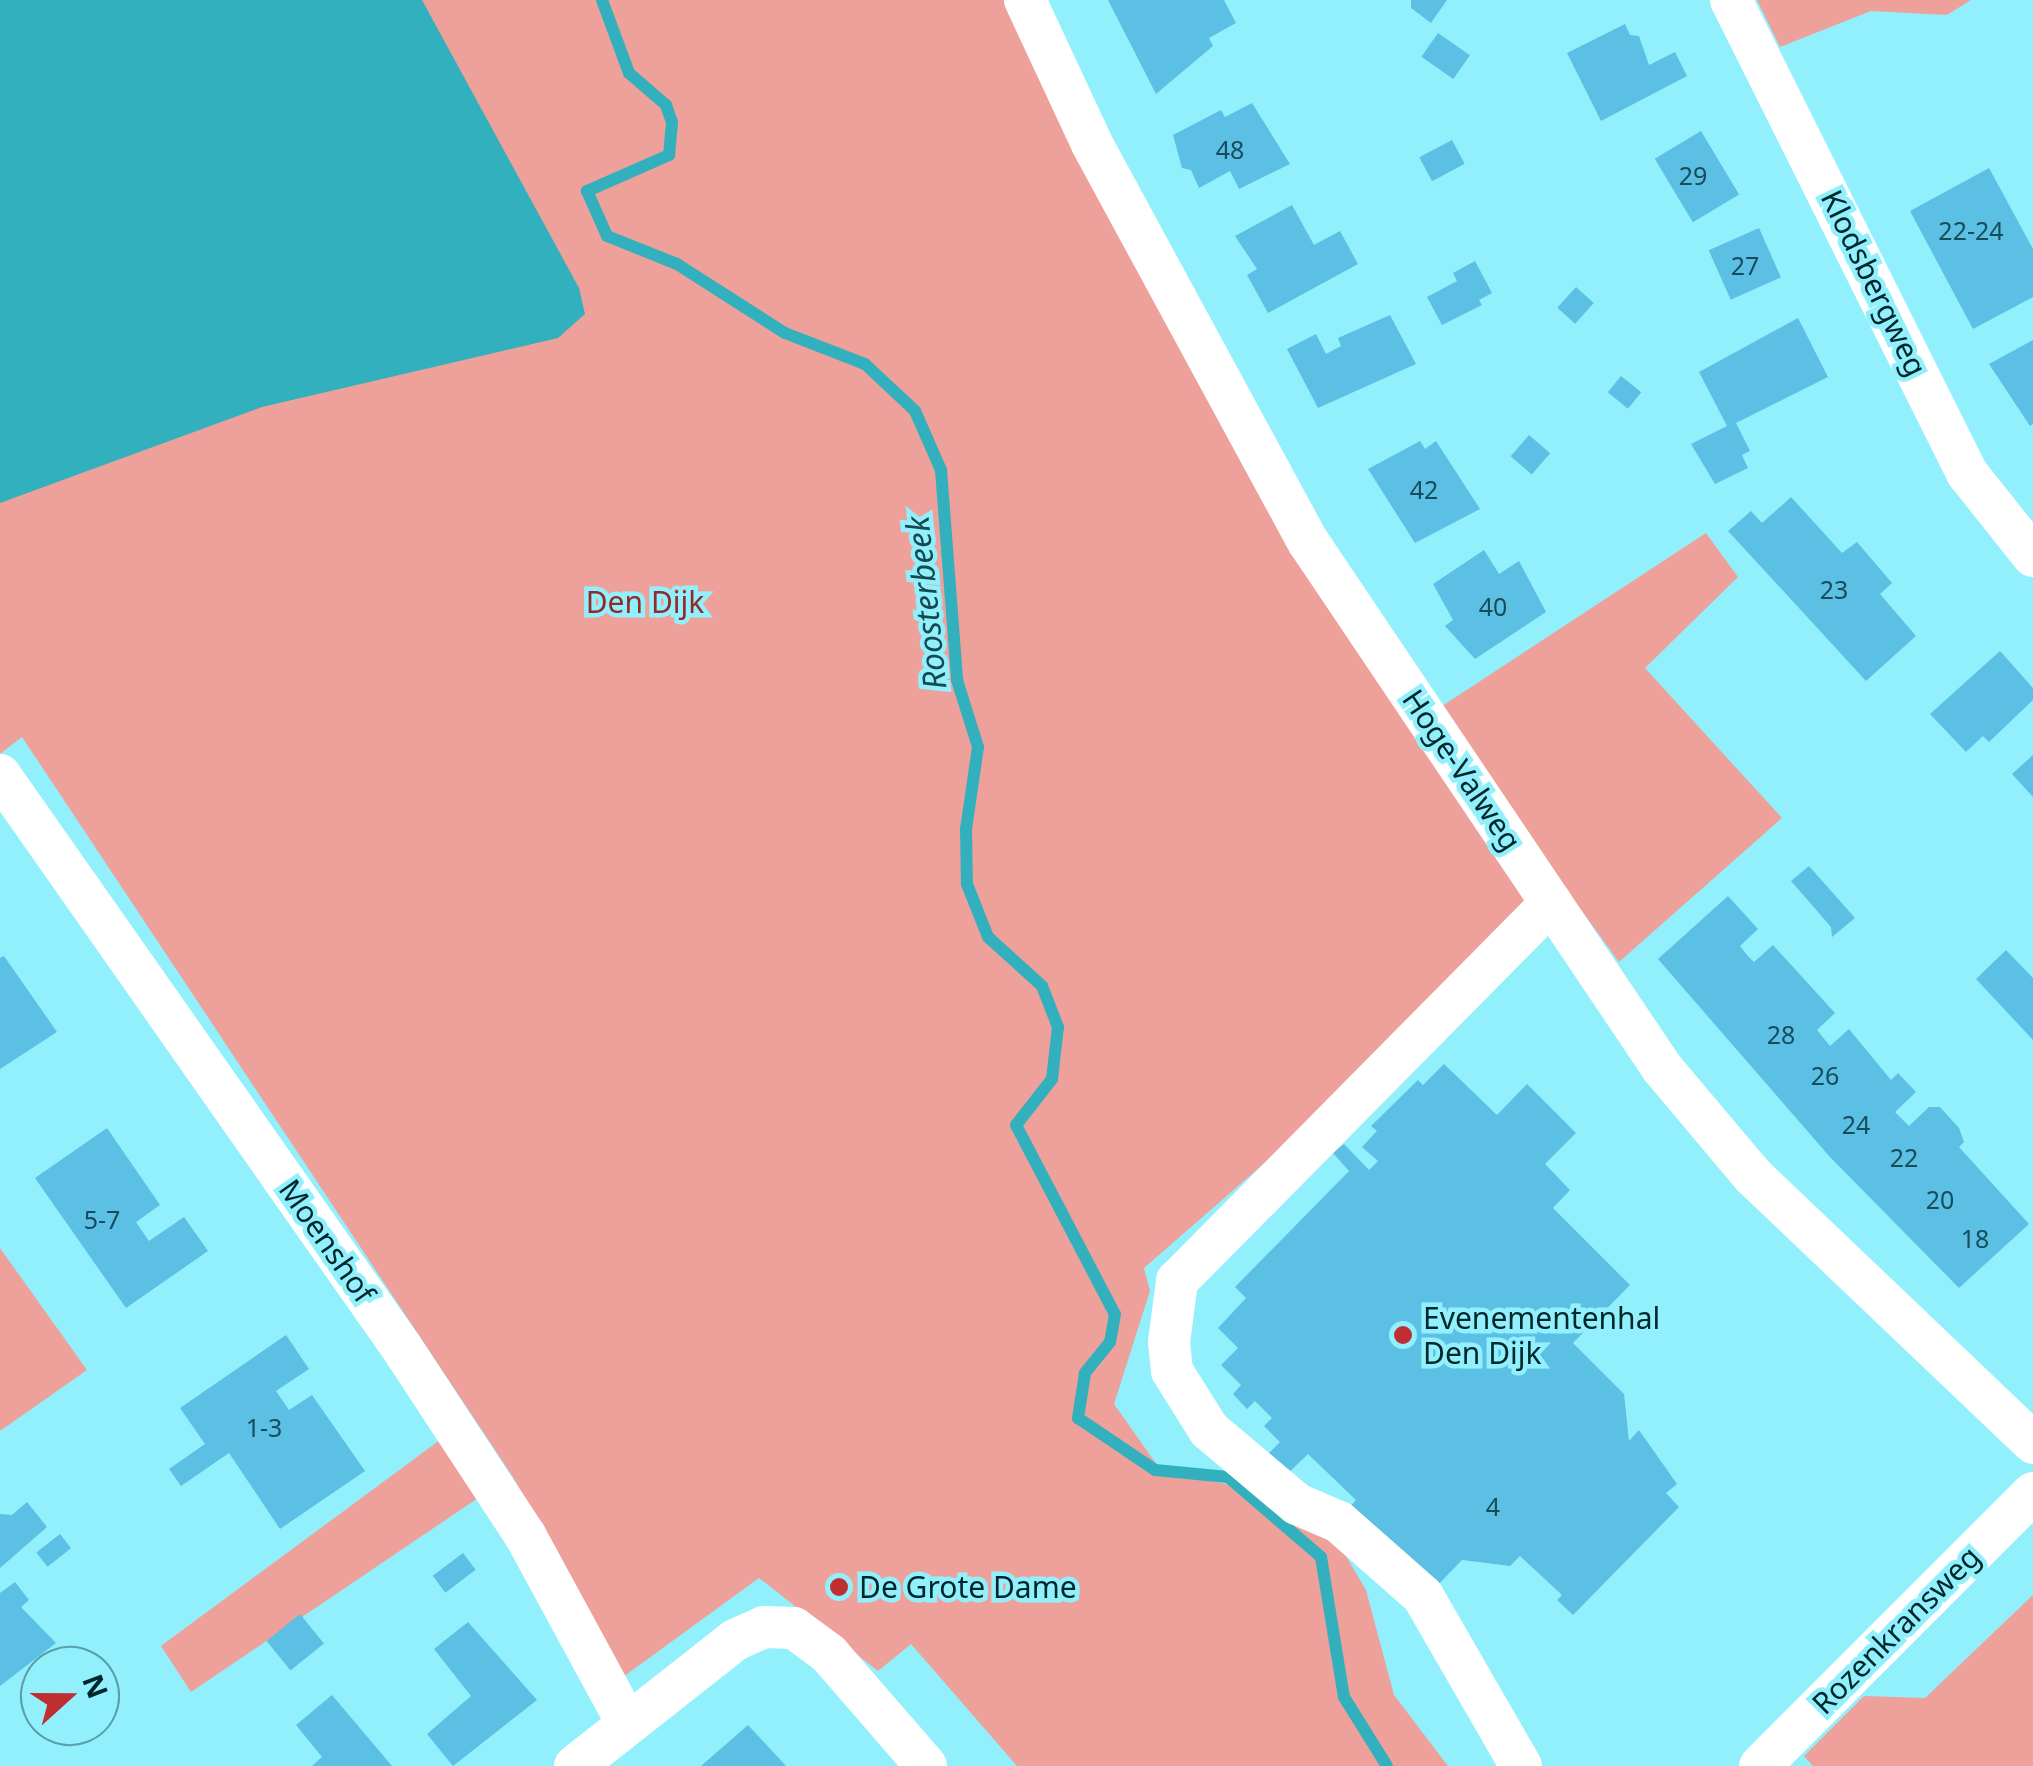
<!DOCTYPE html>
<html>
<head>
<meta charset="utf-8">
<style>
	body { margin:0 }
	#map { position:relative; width:2033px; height:1766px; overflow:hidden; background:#92f0fc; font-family:"Noto Sans",sans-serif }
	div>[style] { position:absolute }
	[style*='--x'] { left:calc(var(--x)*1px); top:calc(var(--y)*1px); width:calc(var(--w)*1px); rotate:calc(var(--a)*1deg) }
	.green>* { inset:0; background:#eea19a }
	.water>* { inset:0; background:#33b0bd }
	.stream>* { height:12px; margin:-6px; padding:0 6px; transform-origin:6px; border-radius:6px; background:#33b0bd }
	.building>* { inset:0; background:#5cbfe4; transform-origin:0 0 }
	.minor>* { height:42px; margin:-21px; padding:0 21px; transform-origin:21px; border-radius:21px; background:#fff }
	.dots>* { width:28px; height:28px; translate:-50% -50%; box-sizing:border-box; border:5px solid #92f0fc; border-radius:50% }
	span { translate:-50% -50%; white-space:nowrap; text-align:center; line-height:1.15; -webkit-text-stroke:9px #92f0fc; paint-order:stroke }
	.number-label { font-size:25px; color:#174d5a }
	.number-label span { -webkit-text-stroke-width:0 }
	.street-label { font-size:30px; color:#00272c }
	.park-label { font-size:30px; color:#902b29 }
	.poi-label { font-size:30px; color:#00272c }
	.left { translate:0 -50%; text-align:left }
	.water-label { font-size:32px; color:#14494f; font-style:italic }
	.north { position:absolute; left:20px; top:1646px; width:100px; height:100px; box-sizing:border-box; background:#92f0fc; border:2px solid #58a0a9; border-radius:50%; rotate:69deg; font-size:28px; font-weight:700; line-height:40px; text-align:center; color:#00272c }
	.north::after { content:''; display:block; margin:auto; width:35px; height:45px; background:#bf2f31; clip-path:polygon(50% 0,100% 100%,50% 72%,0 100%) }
</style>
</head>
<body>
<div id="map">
	<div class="green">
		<div style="clip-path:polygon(0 0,1005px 0,1528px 897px,1298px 1134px,1144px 1268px,1150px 1291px,1114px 1404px,1162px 1472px,1264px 1491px,1340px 1546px,1366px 1590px,1394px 1695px,1448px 1766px,1017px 1766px,911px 1644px,878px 1671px,759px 1578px,623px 1677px,513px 1477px,22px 737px,0 754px)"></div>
		<div style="clip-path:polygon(1757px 0,1971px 0,1947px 15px,1871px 11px,1780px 47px)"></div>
		<div style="clip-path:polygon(1706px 533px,1738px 577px,1645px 668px,1782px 818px,1619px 962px,1436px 710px)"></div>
		<div style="clip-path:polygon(0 1248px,87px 1370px,0 1431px)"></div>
		<div style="clip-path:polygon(444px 1437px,484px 1494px,191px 1692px,161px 1646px)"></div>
		<div style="clip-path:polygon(2033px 1595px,2033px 1766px,1813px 1766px,1804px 1756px,1864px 1696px,1925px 1698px)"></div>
	</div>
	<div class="water">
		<div style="clip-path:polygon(0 0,422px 0,579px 288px,585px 314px,558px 338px,262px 407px,0 503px)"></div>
	</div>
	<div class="stream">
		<div style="--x:602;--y:0;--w:78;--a:69.7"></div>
		<div style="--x:629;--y:73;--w:49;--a:40.9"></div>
		<div style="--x:666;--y:105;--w:18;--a:71"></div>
		<div style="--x:672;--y:122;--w:33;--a:95"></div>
		<div style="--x:669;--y:155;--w:90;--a:156.3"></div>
		<div style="--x:587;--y:191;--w:49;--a:66"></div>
		<div style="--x:607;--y:236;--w:75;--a:21.8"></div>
		<div style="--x:677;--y:264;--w:128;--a:32.6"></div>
		<div style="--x:785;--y:333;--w:86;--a:21.2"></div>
		<div style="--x:865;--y:364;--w:69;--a:43.2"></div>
		<div style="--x:915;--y:411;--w:64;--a:66.2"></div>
		<div style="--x:941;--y:470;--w:211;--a:85.6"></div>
		<div style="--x:957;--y:680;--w:70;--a:72.6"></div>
		<div style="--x:978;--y:747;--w:83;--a:98.3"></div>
		<div style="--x:966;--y:829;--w:55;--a:89"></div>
		<div style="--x:967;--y:884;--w:57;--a:68.4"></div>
		<div style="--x:988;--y:937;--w:73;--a:42.2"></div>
		<div style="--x:1042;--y:986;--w:44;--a:68.7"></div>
		<div style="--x:1058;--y:1027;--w:52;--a:96.6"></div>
		<div style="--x:1052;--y:1079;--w:58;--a:128"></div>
		<div style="--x:1016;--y:1125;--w:213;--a:62.4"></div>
		<div style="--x:1115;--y:1314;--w:28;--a:100"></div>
		<div style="--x:1110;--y:1342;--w:40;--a:129"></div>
		<div style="--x:1085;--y:1373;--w:46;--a:98.8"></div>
		<div style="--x:1078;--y:1418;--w:93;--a:34"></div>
		<div style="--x:1155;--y:1470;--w:73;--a:5.5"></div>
		<div style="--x:1228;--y:1477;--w:123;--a:40.7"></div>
		<div style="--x:1321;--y:1557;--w:142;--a:80.7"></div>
		<div style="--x:1344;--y:1697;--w:81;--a:58.1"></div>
	</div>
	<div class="building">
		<div style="clip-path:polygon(1108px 0,1224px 0,1236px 23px,1209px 38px,1213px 46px,1156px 94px)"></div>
		<div style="clip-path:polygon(1411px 0,1447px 0,1431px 23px,1411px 8px)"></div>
		<div style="clip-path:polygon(1625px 24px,1630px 35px,1639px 36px,1649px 65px,1675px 52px,1687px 76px,1601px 121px,1567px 53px)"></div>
		<div style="left:1438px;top:33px;width:39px;height:29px;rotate:35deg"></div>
		<div style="clip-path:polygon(1252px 103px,1290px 164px,1239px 189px,1230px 171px,1199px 188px,1191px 170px,1182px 168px,1173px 135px,1221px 110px,1225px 117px)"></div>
		<div style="left:1701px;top:131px;width:74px;height:54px;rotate:59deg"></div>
		<div style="left:1452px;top:140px;width:27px;height:37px;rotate:62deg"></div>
		<div style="clip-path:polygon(1989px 168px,2033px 249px,2033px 297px,1973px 329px,1910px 211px)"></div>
		<div style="clip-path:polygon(1292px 205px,1314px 245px,1340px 231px,1358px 264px,1268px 313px,1247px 275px,1257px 269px,1235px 236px)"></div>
		<div style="left:1759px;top:228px;width:54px;height:55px;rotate:66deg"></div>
		<div style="clip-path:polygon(1475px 261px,1492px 293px,1479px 300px,1482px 305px,1442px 325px,1427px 297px,1457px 281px,1453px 273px)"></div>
		<div style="left:1576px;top:287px;width:24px;height:28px;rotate:42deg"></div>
		<div style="clip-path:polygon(1390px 315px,1416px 364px,1318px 408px,1287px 349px,1316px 334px,1326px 354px,1341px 346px,1338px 338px)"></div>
		<div style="clip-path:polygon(1798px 318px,1828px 377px,1736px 423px,1750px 451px,1742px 455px,1748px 468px,1715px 484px,1691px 444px,1727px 426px,1699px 372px)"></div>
		<div style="clip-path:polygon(2033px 340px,2033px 424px,2030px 426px,1989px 364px)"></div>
		<div style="left:1621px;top:376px;width:26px;height:21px;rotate:39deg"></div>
		<div style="left:1529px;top:435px;width:28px;height:28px;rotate:41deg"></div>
		<div style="clip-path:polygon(1420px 441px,1425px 449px,1436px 441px,1480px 509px,1415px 543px,1368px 469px)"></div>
		<div style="clip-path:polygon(1791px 497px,1842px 553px,1857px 542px,1892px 583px,1880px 594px,1916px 636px,1866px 681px,1728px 531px,1751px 511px,1762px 523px)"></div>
		<div style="clip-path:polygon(1484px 550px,1499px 574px,1519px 561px,1546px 612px,1475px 659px,1445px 626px,1453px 620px,1433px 584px)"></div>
		<div style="clip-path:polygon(2000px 651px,2033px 688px,2033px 700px,1989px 742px,1983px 736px,1966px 752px,1930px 714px)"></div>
		<div style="clip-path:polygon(2033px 755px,2033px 797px,2012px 774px)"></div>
		<div style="clip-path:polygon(1809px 866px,1855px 918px,1832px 937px,1831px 927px,1791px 881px)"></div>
		<div style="clip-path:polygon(1728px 896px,1758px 929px,1740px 946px,1747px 955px,1754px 962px,1773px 945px,1835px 1013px,1817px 1030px,1830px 1046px,1849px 1029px,1891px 1080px,1898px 1073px,1916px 1092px,1895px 1112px,1909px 1126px,1929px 1107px,1940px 1107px,1959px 1128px,1964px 1142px,1959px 1147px,2029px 1224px,1959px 1288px,1829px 1156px,1658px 959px)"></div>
		<div style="clip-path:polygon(2006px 950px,2033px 978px,2033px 1040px,1976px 979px)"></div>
		<div style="clip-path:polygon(4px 956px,57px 1032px,0 1069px,0 958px)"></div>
		<div style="clip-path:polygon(1444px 1064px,1497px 1115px,1527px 1084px,1576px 1133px,1545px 1164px,1570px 1190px,1553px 1208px,1630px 1285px,1573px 1343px,1624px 1394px,1629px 1441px,1639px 1430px,1677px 1484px,1666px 1493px,1679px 1507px,1573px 1615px,1557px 1600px,1562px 1595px,1520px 1556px,1510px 1566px,1462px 1560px,1432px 1591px,1348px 1509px,1356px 1500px,1308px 1454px,1285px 1476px,1266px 1456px,1280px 1442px,1264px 1426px,1272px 1418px,1255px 1401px,1247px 1409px,1233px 1394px,1241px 1385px,1221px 1365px,1238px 1348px,1218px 1328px,1246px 1298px,1235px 1287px,1349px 1171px,1333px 1153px,1344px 1144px,1369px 1170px,1378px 1161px,1362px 1147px,1377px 1131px,1371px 1126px,1418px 1080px,1423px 1085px)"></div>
		<div style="clip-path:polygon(107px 1128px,160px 1205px,136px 1222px,149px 1241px,184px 1217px,208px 1251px,126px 1308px,35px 1178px)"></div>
		<div style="clip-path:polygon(286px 1335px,309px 1369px,276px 1391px,289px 1410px,312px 1395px,365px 1471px,280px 1529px,229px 1453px,181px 1486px,169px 1469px,205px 1444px,180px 1408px)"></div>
		<div style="clip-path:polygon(27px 1502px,47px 1527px,0 1568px,0 1514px,12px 1515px)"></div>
		<div style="left:60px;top:1534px;width:18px;height:30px;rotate:52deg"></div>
		<div style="left:463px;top:1553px;width:21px;height:38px;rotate:53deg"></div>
		<div style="clip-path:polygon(15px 1582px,29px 1600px,21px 1607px,56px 1643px,0 1686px,0 1593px)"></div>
		<div style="left:300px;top:1614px;width:38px;height:43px;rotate:51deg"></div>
		<div style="clip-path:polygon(468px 1622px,537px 1700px,453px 1766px,427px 1734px,471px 1696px,434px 1649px)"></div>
		<div style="clip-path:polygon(332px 1695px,392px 1766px,312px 1766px,322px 1757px,296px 1725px)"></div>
		<div style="clip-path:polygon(748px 1725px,786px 1766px,701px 1766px)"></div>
	</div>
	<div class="minor">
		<div style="--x:1025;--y:0;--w:159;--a:65"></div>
		<div style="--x:1092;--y:144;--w:454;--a:61.5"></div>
		<div style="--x:1309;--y:543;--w:633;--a:56.08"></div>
		<div style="--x:1662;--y:1068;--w:141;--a:49.9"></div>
		<div style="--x:1753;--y:1176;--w:387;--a:43.6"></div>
		<div style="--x:1731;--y:0;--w:529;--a:63.48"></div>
		<div style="--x:1967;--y:473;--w:106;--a:51.5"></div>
		<div style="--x:0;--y:775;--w:700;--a:54.95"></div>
		<div style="--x:402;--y:1348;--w:224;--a:56.7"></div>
		<div style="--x:525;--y:1535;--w:214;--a:61.5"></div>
		<div style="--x:575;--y:1766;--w:204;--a:-38.2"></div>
		<div style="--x:735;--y:1640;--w:32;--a:-24"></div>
		<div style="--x:764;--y:1627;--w:30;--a:2"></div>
		<div style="--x:794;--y:1628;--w:44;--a:36.6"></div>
		<div style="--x:829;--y:1654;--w:148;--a:49.1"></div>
		<div style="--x:1521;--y:1766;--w:196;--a:-120"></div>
		<div style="--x:1423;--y:1596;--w:112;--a:-138.6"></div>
		<div style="--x:1339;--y:1522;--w:46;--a:-156.8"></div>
		<div style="--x:1297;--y:1504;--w:115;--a:-139.9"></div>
		<div style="--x:1209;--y:1430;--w:70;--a:-122.1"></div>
		<div style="--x:1172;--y:1371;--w:29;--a:-96"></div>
		<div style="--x:1169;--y:1342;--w:62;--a:-82.5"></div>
		<div style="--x:1177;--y:1281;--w:532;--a:-45.3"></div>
		<div style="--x:1760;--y:1766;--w:386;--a:-45"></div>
	</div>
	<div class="dots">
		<div style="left:1403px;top:1335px;background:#bf2f31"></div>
		<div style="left:839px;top:1587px;background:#bf2f31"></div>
	</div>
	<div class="number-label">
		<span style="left:1230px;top:149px">48</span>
		<span style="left:1693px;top:175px">29</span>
		<span style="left:1971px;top:230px">22-24</span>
		<span style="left:1745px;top:265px">27</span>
		<span style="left:1424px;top:489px">42</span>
		<span style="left:1834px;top:589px">23</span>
		<span style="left:1493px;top:606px">40</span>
		<span style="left:1781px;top:1034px">28</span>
		<span style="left:1825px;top:1075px">26</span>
		<span style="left:1856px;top:1124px">24</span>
		<span style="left:1904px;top:1157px">22</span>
		<span style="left:1940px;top:1199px">20</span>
		<span style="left:102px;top:1219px">5-7</span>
		<span style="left:1975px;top:1238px">18</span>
		<span style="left:264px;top:1427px">1-3</span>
		<span style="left:1493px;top:1506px">4</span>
	</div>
	<div class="street-label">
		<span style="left:1874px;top:283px;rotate:64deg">Klodsbergweg</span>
		<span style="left:1462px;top:770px;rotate:56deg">Hoge-Valweg</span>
		<span style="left:327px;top:1241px;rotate:55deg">Moenshof</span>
		<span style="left:1896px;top:1630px;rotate:-45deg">Rozenkransweg</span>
	</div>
	<div class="park-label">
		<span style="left:645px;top:602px">Den Dijk</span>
	</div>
	<div class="poi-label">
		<span class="left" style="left:1423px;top:1335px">Evenementenhal<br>Den Dijk</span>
		<span class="left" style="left:859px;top:1587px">De Grote Dame</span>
	</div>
	<div class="water-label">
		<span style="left:926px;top:603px;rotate:-96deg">Roosterbeek</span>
	</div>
	<div class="north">N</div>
</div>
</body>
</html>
